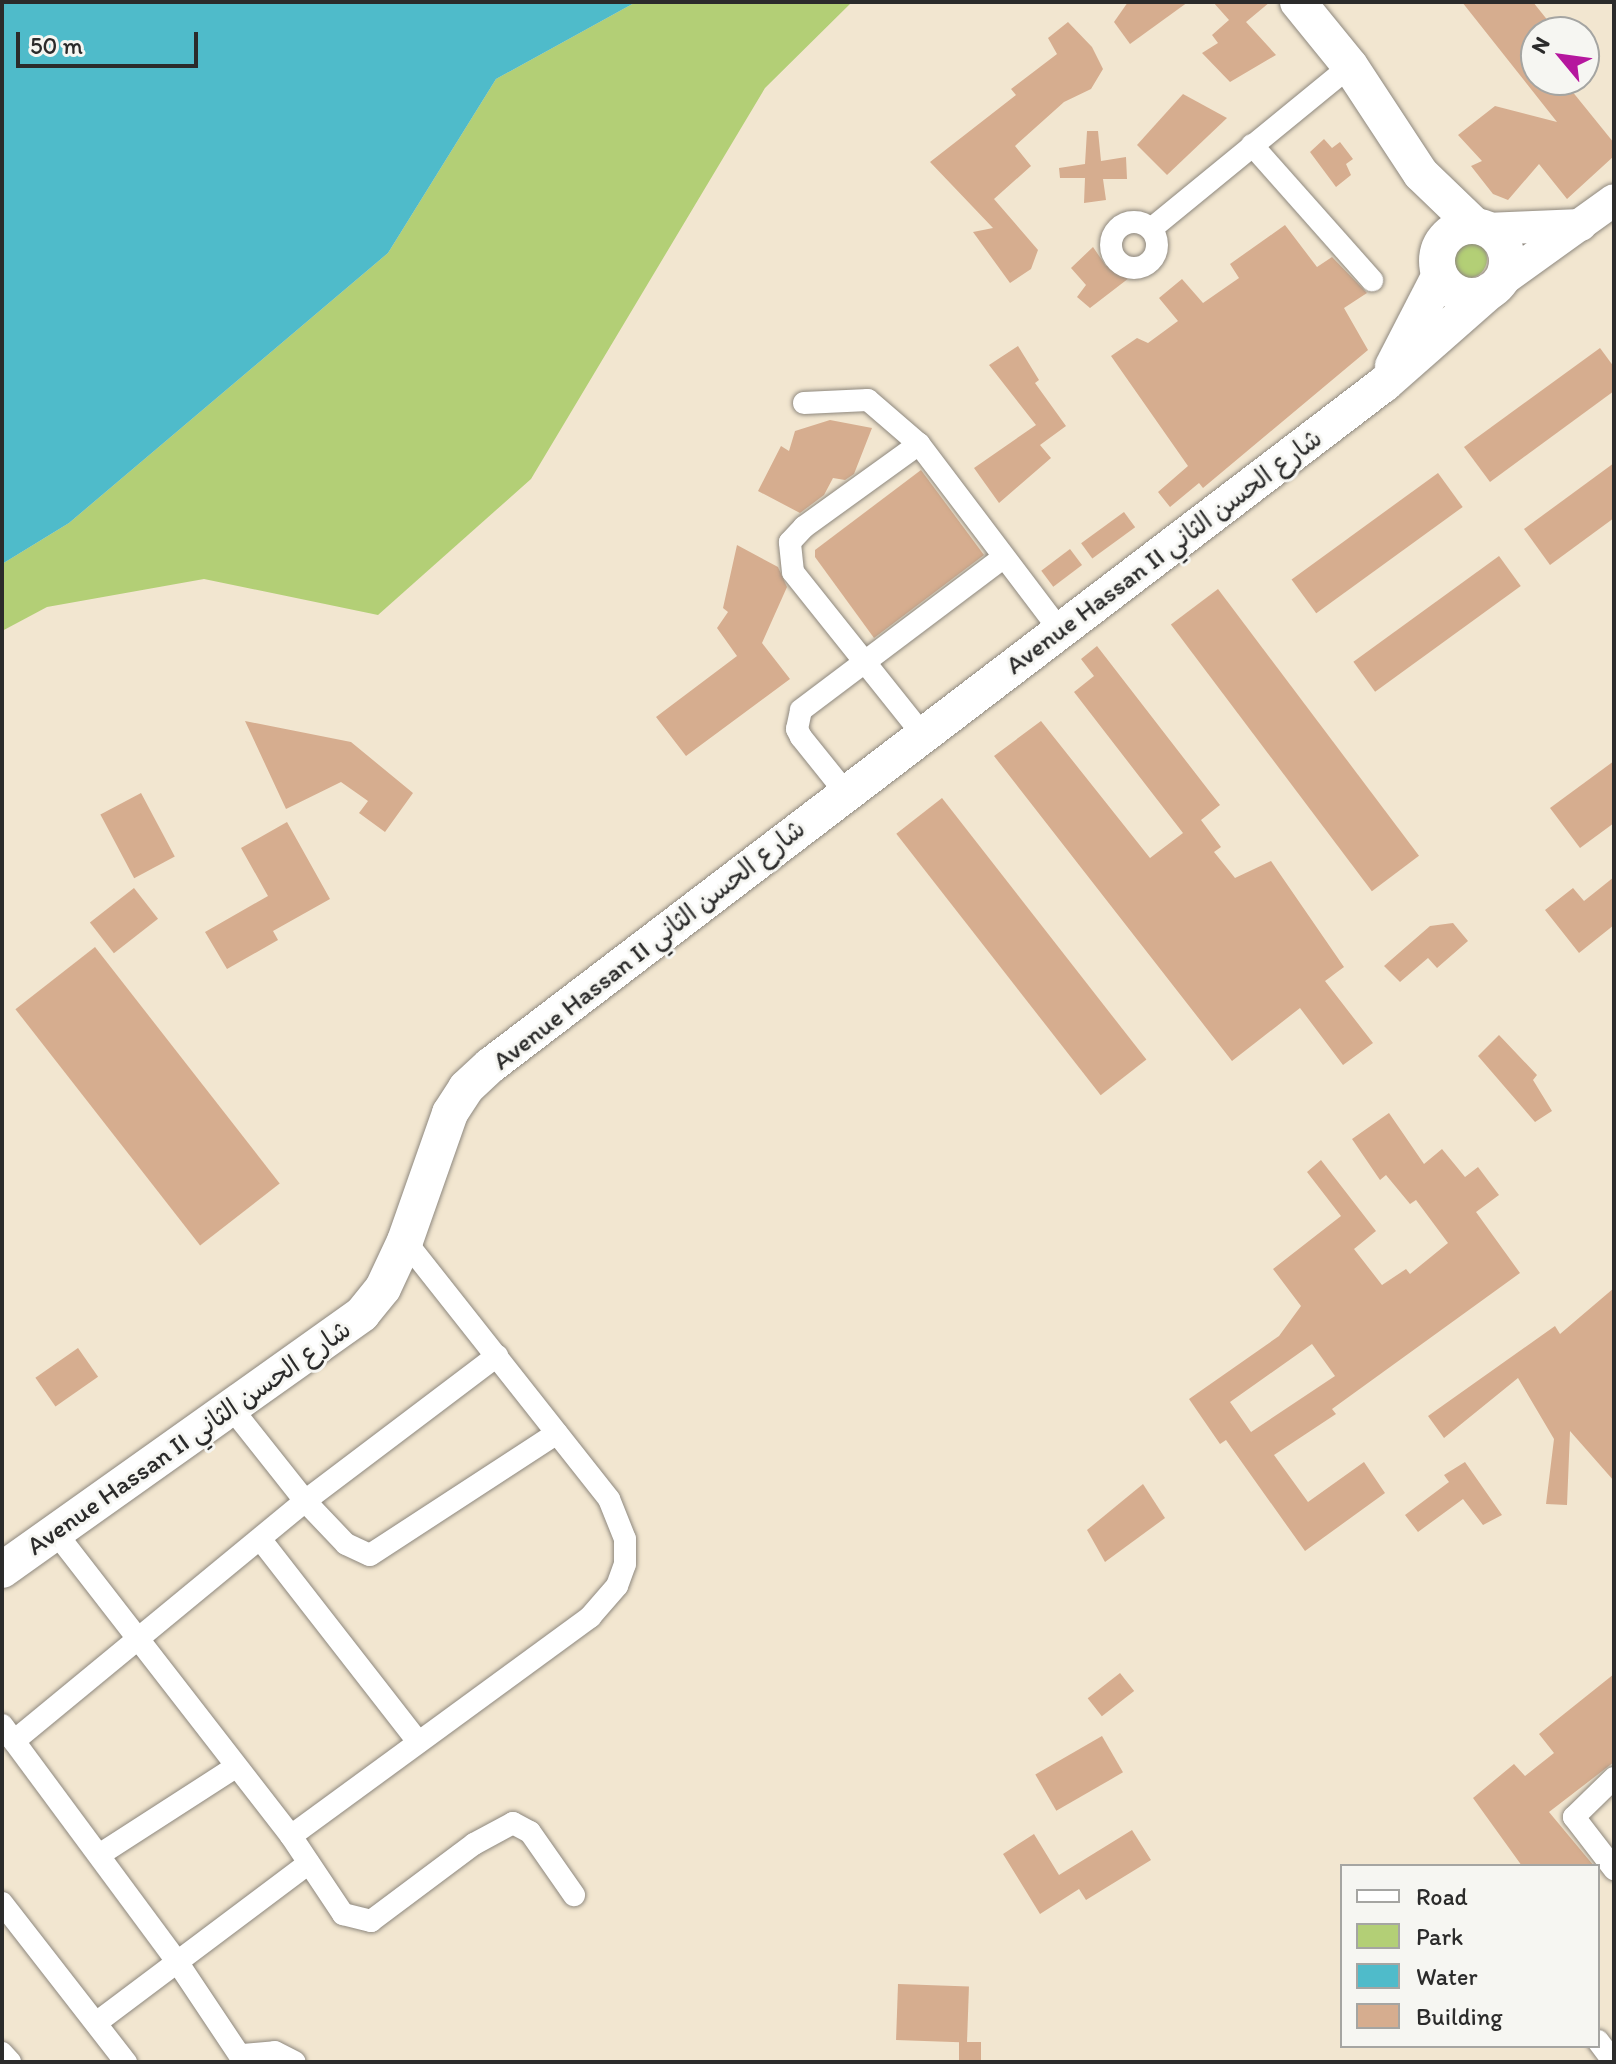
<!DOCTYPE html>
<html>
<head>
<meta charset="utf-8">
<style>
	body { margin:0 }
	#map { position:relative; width:1616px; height:2064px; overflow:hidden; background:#f2e6d0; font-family:Itim,"Playpen Sans Arabic",sans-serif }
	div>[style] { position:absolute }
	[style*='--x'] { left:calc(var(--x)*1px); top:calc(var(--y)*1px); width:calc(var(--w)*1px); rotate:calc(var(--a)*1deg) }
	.green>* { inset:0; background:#b3cf76 }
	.round { border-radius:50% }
	.water>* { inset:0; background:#4fbbca }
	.building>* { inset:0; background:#d6ad8f; transform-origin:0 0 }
	.roads { filter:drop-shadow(0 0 2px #8e887e) drop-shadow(0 0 2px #8e887e) }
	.minor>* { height:22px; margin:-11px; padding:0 11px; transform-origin:11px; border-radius:11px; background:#fff }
	.minor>.ring { margin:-11px; padding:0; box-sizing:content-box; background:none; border:22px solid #fff; border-radius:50% }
	.secondary>* { height:32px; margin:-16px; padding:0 16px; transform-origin:16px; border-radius:16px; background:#fff }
	.primary>* { height:36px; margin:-18px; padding:0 18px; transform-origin:18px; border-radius:18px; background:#fff }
	.primary>.ring { margin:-18px; padding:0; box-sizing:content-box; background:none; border:36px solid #fff; border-radius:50% }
	span { translate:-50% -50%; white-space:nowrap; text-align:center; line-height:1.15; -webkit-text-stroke:6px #f6f6f2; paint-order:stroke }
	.street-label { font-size:26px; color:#2b2b2b }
	.frame { position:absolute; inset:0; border:4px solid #2b2b2b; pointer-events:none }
	.legend { position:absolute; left:1340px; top:1864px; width:260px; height:184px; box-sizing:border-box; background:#f6f6f2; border:2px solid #a5a5a2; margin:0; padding:10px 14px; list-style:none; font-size:24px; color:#2b2b2b }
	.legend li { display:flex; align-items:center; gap:16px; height:40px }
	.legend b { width:40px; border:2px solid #a5a5a2 }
	.north { position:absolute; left:1520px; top:16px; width:80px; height:80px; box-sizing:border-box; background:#f6f6f2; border:2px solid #a5a5a2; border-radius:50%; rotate:299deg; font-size:22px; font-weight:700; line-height:32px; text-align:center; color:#2b2b2b }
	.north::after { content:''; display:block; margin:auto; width:28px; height:36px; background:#b5179e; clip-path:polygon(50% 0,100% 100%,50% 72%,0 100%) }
	.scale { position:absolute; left:16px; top:32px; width:182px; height:36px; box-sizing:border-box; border:4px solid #2b2b2b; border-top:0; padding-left:10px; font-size:24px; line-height:28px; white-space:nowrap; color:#2b2b2b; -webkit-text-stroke:6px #f6f6f2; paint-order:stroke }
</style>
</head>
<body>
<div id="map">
	<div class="green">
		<div style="clip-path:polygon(636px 2px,852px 2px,765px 88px,531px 479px,378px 615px,204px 579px,47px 607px,2px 631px,2px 564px,69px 523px,388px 253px,496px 79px)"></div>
		<div class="round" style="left:1449px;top:240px;width:38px;height:38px"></div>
	</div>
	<div class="water">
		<div style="clip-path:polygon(2px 2px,636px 2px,496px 79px,388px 253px,69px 523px,2px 564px)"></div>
	</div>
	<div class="building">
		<div style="clip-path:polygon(1128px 2px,1188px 2px,1130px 44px,1114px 22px)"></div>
		<div style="clip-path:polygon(1213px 2px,1270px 2px,1246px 22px,1276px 55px,1230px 82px,1202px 53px,1218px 43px,1212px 35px,1229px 20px)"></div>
		<div style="clip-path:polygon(1462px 2px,1533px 2px,1557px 32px,1536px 32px,1536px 80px,1563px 80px,1614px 143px,1614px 156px,1567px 199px,1539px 164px,1508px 200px,1493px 194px,1471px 166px,1482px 161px,1458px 135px,1495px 106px,1557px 122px)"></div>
		<div style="clip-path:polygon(1068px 22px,1092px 47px,1103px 69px,1091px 89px,1064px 102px,1015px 146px,1031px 166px,994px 199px,1038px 250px,1031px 269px,1010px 283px,973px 232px,993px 228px,930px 162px,1016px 95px,1011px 89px,1057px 54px,1048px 38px)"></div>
		<div style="clip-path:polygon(1183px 94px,1227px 118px,1167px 175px,1137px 145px)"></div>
		<div style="clip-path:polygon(1087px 131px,1098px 131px,1101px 161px,1126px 157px,1127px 179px,1103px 179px,1106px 200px,1084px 203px,1085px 178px,1060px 178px,1059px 168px,1085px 164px)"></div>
		<div style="clip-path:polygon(1324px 139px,1332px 148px,1340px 142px,1353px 159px,1346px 164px,1351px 175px,1336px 187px,1310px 152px)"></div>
		<div style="clip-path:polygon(1285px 225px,1317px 267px,1332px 257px,1367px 293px,1344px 308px,1368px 350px,1203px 488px,1199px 483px,1170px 507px,1158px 492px,1188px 466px,1111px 356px,1137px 338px,1148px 343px,1178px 321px,1159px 298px,1182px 279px,1203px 303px,1239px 278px,1230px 264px)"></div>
		<div style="clip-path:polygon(1093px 247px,1106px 266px,1116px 265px,1129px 278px,1090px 308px,1077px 297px,1086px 285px,1071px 268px)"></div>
		<div style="clip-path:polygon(1018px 346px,1039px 380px,1035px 383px,1066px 426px,1040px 445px,1051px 458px,999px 503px,974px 468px,1036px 425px,989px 365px)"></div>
		<div style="clip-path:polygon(1600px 348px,1614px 367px,1614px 391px,1490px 482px,1464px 447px)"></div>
		<div style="clip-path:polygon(830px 420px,872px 428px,854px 474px,845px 480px,833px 478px,824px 495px,800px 513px,758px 491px,781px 446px,789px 451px,795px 431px)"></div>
		<div style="clip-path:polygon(1614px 463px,1614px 518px,1550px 565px,1524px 529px)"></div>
		<div style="clip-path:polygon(921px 470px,984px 555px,874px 638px,815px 557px,815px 550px)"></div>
		<div style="left:1438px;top:473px;width:42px;height:181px;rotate:54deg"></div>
		<div style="left:1124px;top:512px;width:19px;height:53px;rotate:54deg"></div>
		<div style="clip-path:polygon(737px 545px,778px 567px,787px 587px,762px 643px,790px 679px,686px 756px,656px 717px,737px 656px,717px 628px,728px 612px,723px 608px)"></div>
		<div style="left:1070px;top:549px;width:20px;height:36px;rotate:53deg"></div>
		<div style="left:1499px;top:556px;width:37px;height:180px;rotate:54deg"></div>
		<div style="left:1218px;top:589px;width:334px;height:59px;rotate:53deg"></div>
		<div style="clip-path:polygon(1097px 646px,1220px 805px,1201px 820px,1221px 847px,1214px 852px,1235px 878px,1271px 861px,1344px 967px,1325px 981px,1373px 1043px,1343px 1065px,1300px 1008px,1232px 1061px,994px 756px,1041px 721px,1150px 858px,1183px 833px,1074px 692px,1094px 676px,1081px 659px)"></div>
		<div style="clip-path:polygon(245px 721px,351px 742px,413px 793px,385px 832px,359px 813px,368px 801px,341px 782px,286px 809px)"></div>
		<div style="clip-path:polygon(1614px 761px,1614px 823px,1580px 848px,1550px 808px)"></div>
		<div style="left:141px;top:793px;width:72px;height:46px;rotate:62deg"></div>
		<div style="left:942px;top:798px;width:332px;height:58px;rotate:52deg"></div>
		<div style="clip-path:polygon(287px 822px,330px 899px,273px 931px,278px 940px,227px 969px,205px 932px,268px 896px,241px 848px)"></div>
		<div style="clip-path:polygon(1614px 877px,1614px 925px,1579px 953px,1545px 910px,1573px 888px,1584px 901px)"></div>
		<div style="left:134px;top:888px;width:39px;height:56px;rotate:52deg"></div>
		<div style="clip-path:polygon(1453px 923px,1468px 941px,1437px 968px,1428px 958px,1400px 982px,1384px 966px,1430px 926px)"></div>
		<div style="left:95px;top:947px;width:300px;height:101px;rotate:52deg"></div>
		<div style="clip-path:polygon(1499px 1035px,1537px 1075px,1533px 1080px,1552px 1111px,1535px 1122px,1478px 1056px)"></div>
		<div style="clip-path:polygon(evenodd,1389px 1113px,1424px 1164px,1442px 1149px,1465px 1177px,1478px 1167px,1499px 1195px,1476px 1212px,1520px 1273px,1332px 1409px,1336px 1414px,1274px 1455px,1308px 1502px,1364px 1462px,1385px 1493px,1305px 1551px,1226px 1440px,1220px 1444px,1189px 1399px,1279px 1336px,1301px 1306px,1273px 1269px,1341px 1216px,1307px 1172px,1321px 1160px,1376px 1231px,1354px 1249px,1382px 1285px,1406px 1269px,1410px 1274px,1448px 1243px,1416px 1200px,1410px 1204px,1386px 1175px,1380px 1180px,1352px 1139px,1389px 1113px,1312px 1344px,1335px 1376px,1251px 1432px,1230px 1402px,1312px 1344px)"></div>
		<div style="clip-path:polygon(1614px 1288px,1614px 1481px,1570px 1431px,1567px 1505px,1546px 1504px,1554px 1439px,1518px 1378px,1444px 1438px,1428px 1416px,1555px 1326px,1560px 1334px)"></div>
		<div style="left:78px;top:1348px;width:35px;height:52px;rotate:55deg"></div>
		<div style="clip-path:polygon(1465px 1462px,1502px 1515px,1483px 1525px,1463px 1499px,1418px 1532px,1405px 1515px,1449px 1482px,1444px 1475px)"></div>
		<div style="clip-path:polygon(1143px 1484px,1165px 1518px,1105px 1562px,1087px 1530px)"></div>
		<div style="left:1120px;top:1673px;width:23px;height:41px;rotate:52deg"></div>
		<div style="clip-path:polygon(1614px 1674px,1614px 1762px,1549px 1812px,1594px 1866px,1522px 1866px,1473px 1798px,1514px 1764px,1525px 1776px,1554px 1753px,1539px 1734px)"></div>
		<div style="left:1102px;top:1736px;width:42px;height:77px;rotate:60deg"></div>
		<div style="clip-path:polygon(1132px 1830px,1151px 1860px,1086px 1900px,1079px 1889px,1040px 1914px,1003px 1854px,1034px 1834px,1059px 1875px)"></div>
		<div style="left:898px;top:1984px;width:71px;height:56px;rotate:2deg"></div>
		<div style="left:981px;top:2042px;width:20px;height:22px;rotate:90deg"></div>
	</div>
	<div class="roads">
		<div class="minor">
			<div style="--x:1252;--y:145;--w:181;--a:48.4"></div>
			<div class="ring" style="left:1111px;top:222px;width:24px;height:24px"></div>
			<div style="--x:1151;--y:229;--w:257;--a:-39.3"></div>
			<div style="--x:804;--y:403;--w:64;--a:-2.7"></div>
			<div style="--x:868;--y:400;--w:67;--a:40.8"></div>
			<div style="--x:923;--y:735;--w:208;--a:-128.6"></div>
			<div style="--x:793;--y:572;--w:30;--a:-96"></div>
			<div style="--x:790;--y:542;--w:21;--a:-47"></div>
			<div style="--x:804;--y:527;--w:142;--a:-35.8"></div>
			<div style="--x:919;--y:444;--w:236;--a:52.9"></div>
			<div style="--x:846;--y:793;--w:72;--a:-128.8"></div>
			<div style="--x:801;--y:737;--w:9;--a:-117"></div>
			<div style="--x:797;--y:729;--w:19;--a:-78"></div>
			<div style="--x:801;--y:710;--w:253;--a:-37"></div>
			<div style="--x:233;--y:1410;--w:116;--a:51.6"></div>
			<div style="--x:305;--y:1501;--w:59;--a:46.4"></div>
			<div style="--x:346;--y:1544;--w:26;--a:25"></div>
			<div style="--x:370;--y:1555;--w:223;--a:-33.1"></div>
			<div style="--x:56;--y:1533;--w:383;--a:52.2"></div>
			<div style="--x:291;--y:1836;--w:94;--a:56.3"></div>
			<div style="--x:343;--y:1914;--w:29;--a:14"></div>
			<div style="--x:371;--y:1921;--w:129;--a:-36.8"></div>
			<div style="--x:474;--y:1844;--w:44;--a:-28.3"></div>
			<div style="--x:513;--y:1823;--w:19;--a:28"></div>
			<div style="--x:530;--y:1832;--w:77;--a:55.1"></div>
			<div style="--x:261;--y:1540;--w:256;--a:52.1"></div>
			<div style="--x:2;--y:1725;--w:296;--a:53.5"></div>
			<div style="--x:178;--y:1963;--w:119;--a:56.3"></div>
			<div style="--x:14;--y:1741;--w:377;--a:-39.5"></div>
			<div style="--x:305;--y:1501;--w:241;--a:-37.1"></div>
			<div style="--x:1614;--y:1778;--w:56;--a:135.7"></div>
			<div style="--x:1574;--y:1817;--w:66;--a:52.4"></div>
			<div style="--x:291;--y:1836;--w:371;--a:-36.2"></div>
			<div style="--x:590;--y:1617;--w:41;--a:-48.9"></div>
			<div style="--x:617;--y:1586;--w:23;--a:-70"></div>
			<div style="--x:625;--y:1564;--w:25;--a:-90"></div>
			<div style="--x:625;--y:1539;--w:43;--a:-111.8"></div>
			<div style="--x:609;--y:1499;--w:329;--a:-128.3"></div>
			<div style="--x:99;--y:1855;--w:161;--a:-32.8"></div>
			<div style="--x:2;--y:1903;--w:202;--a:52.1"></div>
			<div style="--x:96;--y:2023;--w:266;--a:-36.9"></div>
			<div style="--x:1598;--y:2041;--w:26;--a:53"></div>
			<div style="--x:2;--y:2053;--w:12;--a:48"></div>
			<div style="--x:243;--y:2055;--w:32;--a:-5"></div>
			<div style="--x:275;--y:2052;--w:22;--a:27"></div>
		</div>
		<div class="secondary">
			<div style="--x:1486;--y:229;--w:95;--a:-2.4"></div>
			<div style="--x:1500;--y:282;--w:140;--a:-35.7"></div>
		</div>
		<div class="primary">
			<div style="--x:1298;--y:2;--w:82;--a:50.9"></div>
			<div style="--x:1350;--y:66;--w:129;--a:56.7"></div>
			<div style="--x:1421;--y:174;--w:75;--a:43.9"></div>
			<div class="ring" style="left:1437px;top:226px;width:34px;height:34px"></div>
			<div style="--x:1393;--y:366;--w:102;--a:-62.7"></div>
			<div style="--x:2;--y:1570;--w:442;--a:-35.4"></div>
			<div style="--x:362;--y:1314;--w:33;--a:-51"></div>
			<div style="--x:383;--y:1288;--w:52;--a:-64.9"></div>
			<div style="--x:405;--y:1241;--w:136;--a:-70.6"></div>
			<div style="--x:450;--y:1113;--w:30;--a:-57"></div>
			<div style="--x:466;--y:1088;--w:34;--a:-43"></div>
			<div style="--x:491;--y:1065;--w:1123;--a:-37.33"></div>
			<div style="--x:1384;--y:384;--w:141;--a:-41.3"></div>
		</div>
	</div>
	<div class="street-label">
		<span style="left:1164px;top:552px;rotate:-37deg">Avenue Hassan II شارع الحسن الثاني</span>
		<span style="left:649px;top:945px;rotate:-38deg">Avenue Hassan II شارع الحسن الثاني</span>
		<span style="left:189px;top:1438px;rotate:-35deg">Avenue Hassan II شارع الحسن الثاني</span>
	</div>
	<div class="frame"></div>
	<ul class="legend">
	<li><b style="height:10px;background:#fff"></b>Road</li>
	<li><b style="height:22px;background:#b3cf76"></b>Park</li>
	<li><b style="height:22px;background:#4fbbca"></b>Water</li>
	<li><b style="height:22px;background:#d6ad8f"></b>Building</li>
	</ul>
	<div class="north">N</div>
	<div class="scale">50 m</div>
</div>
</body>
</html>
